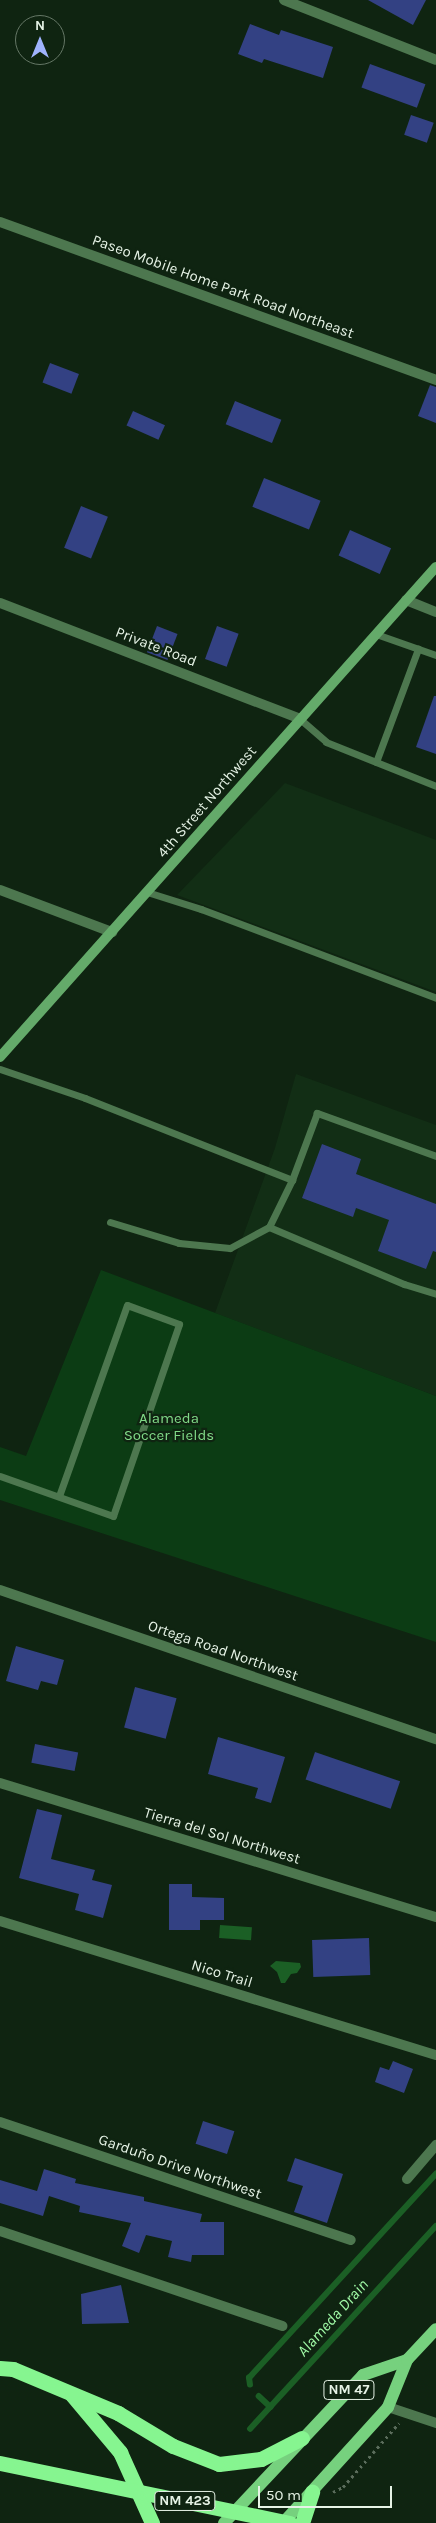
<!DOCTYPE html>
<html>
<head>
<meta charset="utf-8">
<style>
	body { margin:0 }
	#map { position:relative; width:436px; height:2523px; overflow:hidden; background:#0f2411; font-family:Karla,sans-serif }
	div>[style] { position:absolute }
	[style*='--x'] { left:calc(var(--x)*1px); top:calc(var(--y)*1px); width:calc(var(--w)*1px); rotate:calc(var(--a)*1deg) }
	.built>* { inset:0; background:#122e15 }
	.green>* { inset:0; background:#0c3c14 }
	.water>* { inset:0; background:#1b5f25; transform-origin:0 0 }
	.stream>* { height:5.5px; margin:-2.75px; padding:0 2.75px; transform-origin:2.75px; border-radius:2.75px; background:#1b5f25 }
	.building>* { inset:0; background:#334183; transform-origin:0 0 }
	.path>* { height:3px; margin-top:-1.5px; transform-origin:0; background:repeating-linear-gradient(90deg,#5b6d5c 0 2.5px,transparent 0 6.5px) }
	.service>* { height:7px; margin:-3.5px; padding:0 3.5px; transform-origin:3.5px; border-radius:3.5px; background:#4d774f }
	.minor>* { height:10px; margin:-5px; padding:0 5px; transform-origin:5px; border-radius:5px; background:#4d774f }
	.tertiary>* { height:10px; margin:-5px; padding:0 5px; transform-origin:5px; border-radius:5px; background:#4d774f }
	.secondary>* { height:10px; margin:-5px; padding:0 5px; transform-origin:5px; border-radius:5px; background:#64aa6a }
	.primary>* { height:12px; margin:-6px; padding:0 6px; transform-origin:6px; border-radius:6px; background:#76d17e }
	.motorway>* { height:15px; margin:-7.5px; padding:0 7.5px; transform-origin:7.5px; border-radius:7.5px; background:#86f590 }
	span { translate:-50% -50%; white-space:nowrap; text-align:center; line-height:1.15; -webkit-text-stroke:4.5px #0f2411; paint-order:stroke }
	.shield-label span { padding:1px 4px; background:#0f2411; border:1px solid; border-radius:4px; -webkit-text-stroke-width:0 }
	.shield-label { font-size:14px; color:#e6f3e6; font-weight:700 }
	.street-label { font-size:15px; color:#e6f3e6 }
	.park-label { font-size:15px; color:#81da88 }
	.water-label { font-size:16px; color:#a1faa7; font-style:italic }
	.north { position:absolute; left:15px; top:15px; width:50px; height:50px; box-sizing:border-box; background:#0f2411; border:1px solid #657766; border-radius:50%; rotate:0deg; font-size:14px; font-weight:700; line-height:20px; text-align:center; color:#e6f3e6 }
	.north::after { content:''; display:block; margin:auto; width:18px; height:22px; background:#9fb3fd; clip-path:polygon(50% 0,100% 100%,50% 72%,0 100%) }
	.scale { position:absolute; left:258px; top:2486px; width:134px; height:22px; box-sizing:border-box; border:2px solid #e6f3e6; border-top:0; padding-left:6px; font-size:15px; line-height:18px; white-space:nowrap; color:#e6f3e6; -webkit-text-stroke:4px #0f2411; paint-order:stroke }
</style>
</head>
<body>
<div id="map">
	<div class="built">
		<div style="clip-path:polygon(285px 783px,436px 840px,436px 992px,177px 895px)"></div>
		<div style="clip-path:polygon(296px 1074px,436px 1125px,436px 1396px,215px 1313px,275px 1148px)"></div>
	</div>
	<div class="green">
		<div style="clip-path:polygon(101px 1270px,436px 1396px,436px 1642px,0 1500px,0 1447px,26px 1456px)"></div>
	</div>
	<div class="water">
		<div style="left:220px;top:1925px;width:32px;height:13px;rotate:4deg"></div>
		<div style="clip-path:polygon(276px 1961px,300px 1963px,301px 1967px,297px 1973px,291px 1974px,285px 1983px,281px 1983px,277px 1972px,270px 1966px)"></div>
	</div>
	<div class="stream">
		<div style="--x:250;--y:2385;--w:7;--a:-98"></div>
		<div style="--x:249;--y:2378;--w:277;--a:-47.5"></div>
		<div style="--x:259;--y:2396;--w:16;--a:43"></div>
		<div style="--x:250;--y:2429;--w:275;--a:-47.5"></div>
	</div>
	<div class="building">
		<div style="clip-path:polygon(368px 0,426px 0,413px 25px)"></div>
		<div style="clip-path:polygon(250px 24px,279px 35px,281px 30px,333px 47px,323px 78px,264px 59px,262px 63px,238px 54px)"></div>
		<div style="left:370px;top:64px;width:59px;height:25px;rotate:20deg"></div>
		<div style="left:411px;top:115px;width:24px;height:21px;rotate:19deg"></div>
		<div style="left:50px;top:363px;width:31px;height:21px;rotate:21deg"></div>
		<div style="clip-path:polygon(430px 385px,436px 387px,436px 423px,418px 416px)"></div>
		<div style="left:235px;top:401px;width:50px;height:25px;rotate:22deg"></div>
		<div style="left:133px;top:411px;width:35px;height:16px;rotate:24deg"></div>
		<div style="left:264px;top:478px;width:61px;height:31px;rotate:22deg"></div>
		<div style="left:81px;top:506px;width:29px;height:45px;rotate:22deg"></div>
		<div style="left:350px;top:530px;width:45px;height:28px;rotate:24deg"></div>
		<div style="left:157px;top:626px;width:22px;height:28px;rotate:21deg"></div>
		<div style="left:217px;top:626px;width:23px;height:35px;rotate:20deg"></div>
		<div style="clip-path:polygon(434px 696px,436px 696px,436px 754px,416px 747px)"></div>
		<div style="clip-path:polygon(322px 1144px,361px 1159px,356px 1174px,436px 1204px,436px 1252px,433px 1251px,426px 1269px,378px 1251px,389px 1220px,356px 1208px,353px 1217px,302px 1198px)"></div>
		<div style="clip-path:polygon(16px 1646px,64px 1660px,57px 1685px,41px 1681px,38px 1690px,6px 1681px)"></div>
		<div style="left:135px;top:1687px;width:43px;height:42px;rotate:15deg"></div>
		<div style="clip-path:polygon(218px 1737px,285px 1757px,271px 1803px,255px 1798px,258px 1788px,208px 1774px)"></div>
		<div style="left:35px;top:1744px;width:44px;height:19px;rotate:11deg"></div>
		<div style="left:315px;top:1752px;width:90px;height:29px;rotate:19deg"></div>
		<div style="clip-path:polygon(37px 1809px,62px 1815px,51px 1859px,95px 1870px,92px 1880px,112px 1885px,103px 1918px,75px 1910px,79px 1894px,19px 1878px)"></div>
		<div style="clip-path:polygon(169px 1884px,192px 1884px,192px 1897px,224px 1898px,224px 1920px,200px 1920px,200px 1930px,169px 1930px)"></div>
		<div style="left:369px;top:1938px;width:37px;height:57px;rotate:88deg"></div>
		<div style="clip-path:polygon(393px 2061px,413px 2069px,404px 2093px,375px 2082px,380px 2067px,389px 2070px)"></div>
		<div style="left:203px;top:2121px;width:33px;height:24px;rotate:18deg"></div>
		<div style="clip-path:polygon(295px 2158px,343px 2174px,327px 2223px,294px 2212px,303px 2186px,287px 2181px)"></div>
		<div style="clip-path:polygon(44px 2169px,76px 2179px,75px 2183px,144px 2197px,144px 2201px,202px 2214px,200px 2222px,224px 2222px,224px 2255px,192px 2255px,191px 2262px,168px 2257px,172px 2241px,146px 2235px,139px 2253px,122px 2246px,131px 2223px,79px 2212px,80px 2206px,49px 2196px,43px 2216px,0 2203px,0 2180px,37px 2191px)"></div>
		<div style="clip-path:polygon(121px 2285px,129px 2323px,82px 2324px,81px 2294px)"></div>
	</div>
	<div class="path">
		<div style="--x:333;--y:2492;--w:11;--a:-27"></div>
		<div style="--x:343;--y:2487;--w:85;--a:-48.8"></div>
	</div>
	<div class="service">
		<div style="--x:376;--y:634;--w:64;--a:19.3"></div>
		<div style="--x:300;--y:719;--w:35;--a:41"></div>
		<div style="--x:326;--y:742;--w:118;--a:21.8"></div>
		<div style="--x:376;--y:762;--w:121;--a:-69.6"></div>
		<div style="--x:147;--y:892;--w:57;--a:17.5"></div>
		<div style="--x:201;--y:909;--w:251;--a:20.7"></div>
		<div style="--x:0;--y:1069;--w:90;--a:18.8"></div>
		<div style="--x:85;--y:1098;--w:223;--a:21.6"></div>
		<div style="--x:436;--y:1156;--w:127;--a:-160.1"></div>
		<div style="--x:317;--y:1113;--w:72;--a:110.5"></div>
		<div style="--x:292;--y:1180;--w:52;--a:116.1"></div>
		<div style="--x:269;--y:1227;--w:147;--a:22.9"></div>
		<div style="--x:404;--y:1284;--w:34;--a:17"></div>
		<div style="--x:110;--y:1222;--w:72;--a:16.9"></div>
		<div style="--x:179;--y:1243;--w:51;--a:5.6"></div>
		<div style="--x:230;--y:1248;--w:44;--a:-28.3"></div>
		<div style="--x:0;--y:1476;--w:120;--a:19.5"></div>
		<div style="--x:113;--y:1516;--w:203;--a:-71"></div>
		<div style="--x:179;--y:1324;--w:55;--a:-159.9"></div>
		<div style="--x:127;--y:1305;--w:203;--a:109.6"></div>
	</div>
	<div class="minor">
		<div style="--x:284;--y:0;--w:163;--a:21.5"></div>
		<div style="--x:0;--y:222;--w:464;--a:19.9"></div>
		<div style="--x:406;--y:600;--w:32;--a:22"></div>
		<div style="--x:0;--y:603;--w:322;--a:21.1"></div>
		<div style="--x:0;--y:890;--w:120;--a:20.6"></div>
		<div style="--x:0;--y:1783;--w:456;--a:17.1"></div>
		<div style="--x:0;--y:1921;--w:456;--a:17.1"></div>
		<div style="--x:0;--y:2122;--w:370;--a:18.6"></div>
		<div style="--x:407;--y:2179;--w:45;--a:-49.5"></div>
		<div style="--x:0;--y:2231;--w:298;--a:18.6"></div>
		<div style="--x:388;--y:2407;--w:51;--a:18.4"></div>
	</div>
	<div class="tertiary">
		<div style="--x:0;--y:1590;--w:461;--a:18.9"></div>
	</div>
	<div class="secondary">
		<div style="--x:0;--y:1057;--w:656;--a:-48.34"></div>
	</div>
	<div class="primary">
		<div style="--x:224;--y:2523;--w:203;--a:-46.8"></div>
		<div style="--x:363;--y:2375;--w:46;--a:-18.8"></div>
		<div style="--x:283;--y:2523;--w:156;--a:-47.8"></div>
		<div style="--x:388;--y:2407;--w:51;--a:-68"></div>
		<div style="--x:407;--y:2360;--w:42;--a:-46.9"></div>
	</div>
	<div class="motorway">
		<div style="--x:0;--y:2368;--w:13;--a:4"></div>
		<div style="--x:13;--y:2369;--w:114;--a:22.7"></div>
		<div style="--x:118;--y:2413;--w:64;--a:31"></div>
		<div style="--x:173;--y:2446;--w:49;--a:21.4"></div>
		<div style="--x:219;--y:2464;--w:42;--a:-6.8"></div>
		<div style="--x:261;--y:2459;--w:46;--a:-27.1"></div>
		<div style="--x:72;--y:2395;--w:75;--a:49.9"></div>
		<div style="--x:120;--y:2452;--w:78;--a:65.7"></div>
		<div style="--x:0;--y:2463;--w:296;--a:11.7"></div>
		<div style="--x:302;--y:2523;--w:33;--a:-72"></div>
	</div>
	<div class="shield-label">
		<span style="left:349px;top:2390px">NM 47</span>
		<span style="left:185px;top:2501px">NM 423</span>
	</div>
	<div class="street-label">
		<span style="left:223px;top:287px;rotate:20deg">Paseo Mobile Home Park Road Northeast</span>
		<span style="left:156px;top:647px;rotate:21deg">Private Road</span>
		<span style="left:207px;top:802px;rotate:-49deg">4th Street Northwest</span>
		<span style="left:223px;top:1651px;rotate:19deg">Ortega Road Northwest</span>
		<span style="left:222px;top:1836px;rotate:17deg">Tierra del Sol Northwest</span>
		<span style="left:222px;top:1974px;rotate:17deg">Nico Trail</span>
		<span style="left:180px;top:2167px;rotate:19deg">Garduño Drive Northwest</span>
	</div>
	<div class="park-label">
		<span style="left:169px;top:1427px">Alameda<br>Soccer Fields</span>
	</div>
	<div class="water-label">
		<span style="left:333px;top:2318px;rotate:-48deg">Alameda Drain</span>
	</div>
	<div class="north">N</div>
	<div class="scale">50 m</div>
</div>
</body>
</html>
